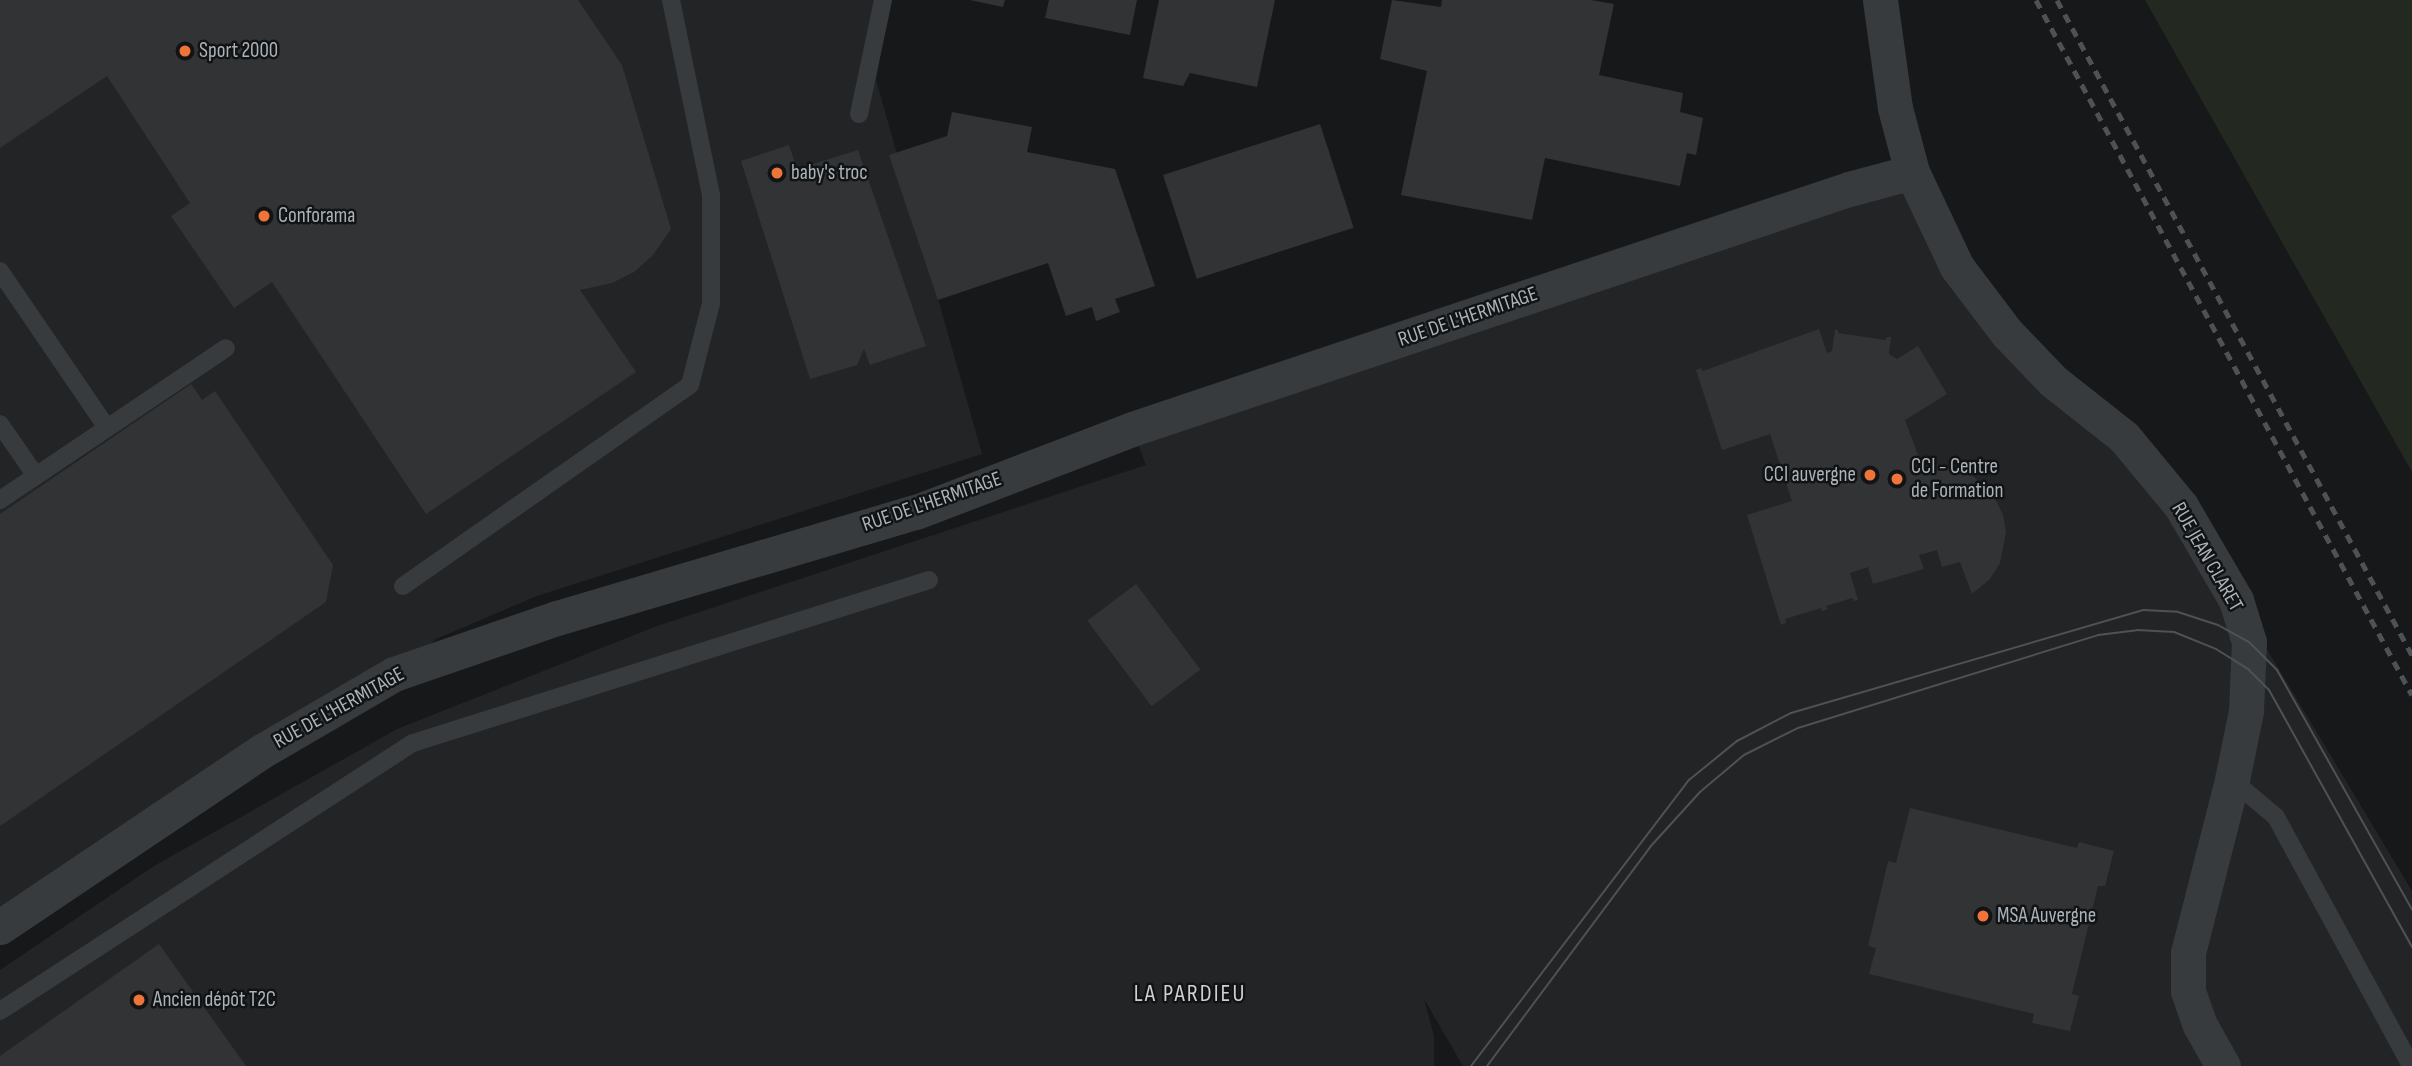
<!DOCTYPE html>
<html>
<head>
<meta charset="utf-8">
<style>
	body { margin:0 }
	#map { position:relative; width:2412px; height:1066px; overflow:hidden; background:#171819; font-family:"Sofia Sans Condensed",sans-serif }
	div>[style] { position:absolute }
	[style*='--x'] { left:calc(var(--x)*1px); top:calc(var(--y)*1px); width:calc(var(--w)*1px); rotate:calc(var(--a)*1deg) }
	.built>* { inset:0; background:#232426 }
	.green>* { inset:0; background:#232921 }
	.building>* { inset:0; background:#323335; transform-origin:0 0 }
	.service>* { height:18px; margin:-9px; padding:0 9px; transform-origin:9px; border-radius:9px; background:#383b3e }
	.minor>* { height:35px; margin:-17.5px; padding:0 17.5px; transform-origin:17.5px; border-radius:17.5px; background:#383b3e }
	.tram>* { height:2px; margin:-1px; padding:0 1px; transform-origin:1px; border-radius:1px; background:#4d5255 }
	.rail>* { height:5px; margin-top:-2.5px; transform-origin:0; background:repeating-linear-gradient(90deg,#4d5255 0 9px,transparent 0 16px) }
	.dots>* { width:19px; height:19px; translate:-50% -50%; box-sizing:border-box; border:4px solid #121314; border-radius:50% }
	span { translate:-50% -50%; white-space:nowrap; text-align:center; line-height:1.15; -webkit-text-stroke:5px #121314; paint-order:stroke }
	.poi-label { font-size:21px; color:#aab3b9 }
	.left { translate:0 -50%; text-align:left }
	.right { translate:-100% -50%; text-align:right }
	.street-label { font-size:21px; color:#aab3b9 }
	.quarter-label { font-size:24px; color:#cbd1d5; letter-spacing:2px }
</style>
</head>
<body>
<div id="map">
	<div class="built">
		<div style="clip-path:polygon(0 0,889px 0,876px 80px,982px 454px,537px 596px,436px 639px,394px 674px,0 931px)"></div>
		<div style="clip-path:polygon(1912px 172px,1957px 267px,2181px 506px,2412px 891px,2412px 1066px,1463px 1066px,1424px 999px,1434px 1036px,1434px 1066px,0 1066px,0 970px,154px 866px,397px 729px,657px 626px,1146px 465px,1132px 429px)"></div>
	</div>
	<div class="green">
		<div style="clip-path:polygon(2145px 0,2412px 0,2412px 472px)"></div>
	</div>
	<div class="building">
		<div style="clip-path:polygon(0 0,578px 0,622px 65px,671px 229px,653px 255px,634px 272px,612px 283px,580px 290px,636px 372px,426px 514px,272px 282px,234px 308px,171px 216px,190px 203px,107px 76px,0 148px)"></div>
		<div style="clip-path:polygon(970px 0,1005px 0,1003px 7px)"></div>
		<div style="clip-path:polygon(1049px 0,1137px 0,1130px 35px,1045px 18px)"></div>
		<div style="clip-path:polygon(1159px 0,1275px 0,1257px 87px,1190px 73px,1183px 86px,1143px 78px)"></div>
		<div style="clip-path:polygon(1392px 0,1441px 7px,1442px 0,1591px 0,1614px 4px,1599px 75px,1683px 93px,1680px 112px,1703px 118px,1696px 155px,1687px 153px,1680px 186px,1545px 158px,1532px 220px,1401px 195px,1427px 71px,1380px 59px)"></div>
		<div style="clip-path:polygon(952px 112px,1032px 127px,1027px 152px,1115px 169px,1155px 286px,1115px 299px,1120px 312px,1096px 321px,1092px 307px,1066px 316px,1048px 263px,938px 300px,889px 155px,947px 136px)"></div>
		<div style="left:1320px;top:124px;width:109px;height:165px;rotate:72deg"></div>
		<div style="clip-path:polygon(789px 145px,797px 169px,858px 150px,926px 346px,870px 365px,864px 349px,857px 365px,810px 379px,741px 161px)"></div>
		<div style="clip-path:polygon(1819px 329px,1827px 353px,1832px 351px,1835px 330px,1838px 330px,1838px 333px,1885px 340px,1887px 337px,1891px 337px,1889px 354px,1897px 359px,1918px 346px,1947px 394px,1905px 420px,1922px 466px,1934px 464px,1970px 473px,1995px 498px,2003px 515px,2006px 532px,2000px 563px,1990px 579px,1972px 594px,1960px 562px,1942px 567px,1937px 550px,1919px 555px,1924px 569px,1873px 584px,1868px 567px,1850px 573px,1858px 600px,1854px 601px,1852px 598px,1826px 606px,1828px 609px,1822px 611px,1821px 608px,1785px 619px,1786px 623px,1781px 625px,1747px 515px,1792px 501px,1770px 434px,1722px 450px,1696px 370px,1701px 368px,1703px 371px)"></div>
		<div style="clip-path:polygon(191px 384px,202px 400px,215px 391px,333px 565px,326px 602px,0 826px,0 514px)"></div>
		<div style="left:1136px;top:584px;width:107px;height:61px;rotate:53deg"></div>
		<div style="clip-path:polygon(1910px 808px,2077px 848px,2079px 842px,2114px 851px,2105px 886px,2098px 886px,2072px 994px,2079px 996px,2070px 1031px,2032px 1023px,2034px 1014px,1869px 974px,1876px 948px,1868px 946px,1888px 861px,1896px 863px)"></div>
		<div style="clip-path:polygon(159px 944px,246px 1066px,0 1066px,0 1056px)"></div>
	</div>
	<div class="service">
		<div style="--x:859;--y:114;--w:116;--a:-78.1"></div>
		<div style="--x:0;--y:271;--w:190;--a:55.7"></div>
		<div style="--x:0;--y:424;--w:63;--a:55.3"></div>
		<div style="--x:0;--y:500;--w:272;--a:-33.9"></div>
		<div style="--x:403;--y:586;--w:350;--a:-35"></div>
		<div style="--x:690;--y:385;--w:85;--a:-75.6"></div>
		<div style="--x:711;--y:303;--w:108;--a:-90"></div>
		<div style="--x:711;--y:195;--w:199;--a:-101.6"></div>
		<div style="--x:2232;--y:780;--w:57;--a:40.1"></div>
		<div style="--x:2276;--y:817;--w:283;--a:61.5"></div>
		<div style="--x:0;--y:1011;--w:492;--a:-33"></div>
		<div style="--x:413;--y:743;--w:541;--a:-17.53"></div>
	</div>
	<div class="minor">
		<div style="--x:1880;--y:0;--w:109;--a:82.1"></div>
		<div style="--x:1895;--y:108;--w:66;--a:75.1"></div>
		<div style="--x:1912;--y:172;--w:105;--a:64.7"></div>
		<div style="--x:1957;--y:267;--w:83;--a:52.9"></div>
		<div style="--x:2007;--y:333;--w:66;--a:46.2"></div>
		<div style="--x:2053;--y:381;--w:90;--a:38.3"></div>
		<div style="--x:2124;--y:437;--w:89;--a:50.4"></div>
		<div style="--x:2181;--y:506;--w:109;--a:59.7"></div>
		<div style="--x:2236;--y:600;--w:44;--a:72.8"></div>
		<div style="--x:2249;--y:642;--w:69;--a:92.5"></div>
		<div style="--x:2246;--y:711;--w:70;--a:101.5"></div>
		<div style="--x:2232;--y:780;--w:178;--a:104.3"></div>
		<div style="--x:2188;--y:952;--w:39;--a:90"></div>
		<div style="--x:2188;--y:991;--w:36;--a:71"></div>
		<div style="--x:2200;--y:1025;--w:47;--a:60.7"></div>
		<div style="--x:0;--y:927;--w:316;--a:-33.9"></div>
		<div style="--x:262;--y:751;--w:153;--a:-30.3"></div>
		<div style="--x:394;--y:674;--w:172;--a:-19"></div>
		<div style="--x:557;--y:618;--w:374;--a:-16.5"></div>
		<div style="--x:916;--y:512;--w:231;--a:-21"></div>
		<div style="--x:1132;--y:429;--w:756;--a:-18.51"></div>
		<div style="--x:1849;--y:189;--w:65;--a:-15.1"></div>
	</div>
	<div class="tram">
		<div style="--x:1471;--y:1066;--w:360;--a:-52.7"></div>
		<div style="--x:1689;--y:780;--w:62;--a:-39.1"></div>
		<div style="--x:1737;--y:741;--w:61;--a:-27.4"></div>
		<div style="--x:1791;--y:713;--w:367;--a:-16.3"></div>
		<div style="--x:2143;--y:610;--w:35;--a:3"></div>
		<div style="--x:2178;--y:612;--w:42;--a:18"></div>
		<div style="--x:2218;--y:625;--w:35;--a:29"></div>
		<div style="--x:2249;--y:642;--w:40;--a:45"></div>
		<div style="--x:2277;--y:670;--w:275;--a:60.6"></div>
		<div style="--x:1487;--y:1066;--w:273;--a:-53.3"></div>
		<div style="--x:1650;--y:847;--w:74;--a:-47.7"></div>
		<div style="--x:1700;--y:792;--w:57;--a:-40.1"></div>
		<div style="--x:1744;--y:755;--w:60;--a:-26.6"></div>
		<div style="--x:1798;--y:728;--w:314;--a:-17.2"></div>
		<div style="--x:2098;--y:635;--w:39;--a:-7"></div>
		<div style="--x:2137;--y:630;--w:37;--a:3"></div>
		<div style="--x:2174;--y:632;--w:45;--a:22"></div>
		<div style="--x:2216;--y:649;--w:39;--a:32"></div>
		<div style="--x:2249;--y:670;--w:28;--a:45"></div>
		<div style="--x:2269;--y:690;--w:294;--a:60.9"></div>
	</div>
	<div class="rail">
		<div style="--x:2036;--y:0;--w:790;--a:61.59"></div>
		<div style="--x:2057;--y:0;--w:745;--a:61.54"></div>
	</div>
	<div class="dots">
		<div style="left:185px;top:51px;background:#ef7439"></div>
		<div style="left:777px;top:173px;background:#ef7439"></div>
		<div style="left:264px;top:216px;background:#ef7439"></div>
		<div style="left:1870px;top:475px;background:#ef7439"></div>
		<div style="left:1897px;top:479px;background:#ef7439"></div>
		<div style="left:1983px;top:916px;background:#ef7439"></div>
		<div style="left:139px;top:1000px;background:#ef7439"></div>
	</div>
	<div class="poi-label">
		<span class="left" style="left:199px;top:51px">Sport 2000</span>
		<span class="left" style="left:791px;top:173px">baby's troc</span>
		<span class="left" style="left:278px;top:216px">Conforama</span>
		<span class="left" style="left:1911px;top:479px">CCI - Centre<br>de Formation</span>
		<span class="right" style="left:1856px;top:475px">CCI auvergne</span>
		<span class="left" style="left:1997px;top:916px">MSA Auvergne</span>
		<span class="left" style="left:153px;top:1000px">Ancien dépôt T2C</span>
	</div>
	<div class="street-label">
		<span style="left:1468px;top:317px;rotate:-19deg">RUE DE L'HERMITAGE</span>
		<span style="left:932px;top:502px;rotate:-19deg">RUE DE L'HERMITAGE</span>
		<span style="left:2207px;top:557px;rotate:60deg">RUE JEAN CLARET</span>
		<span style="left:339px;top:708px;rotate:-29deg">RUE DE L'HERMITAGE</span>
	</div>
	<div class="quarter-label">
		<span style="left:1190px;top:994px">LA PARDIEU</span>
	</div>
</div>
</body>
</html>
